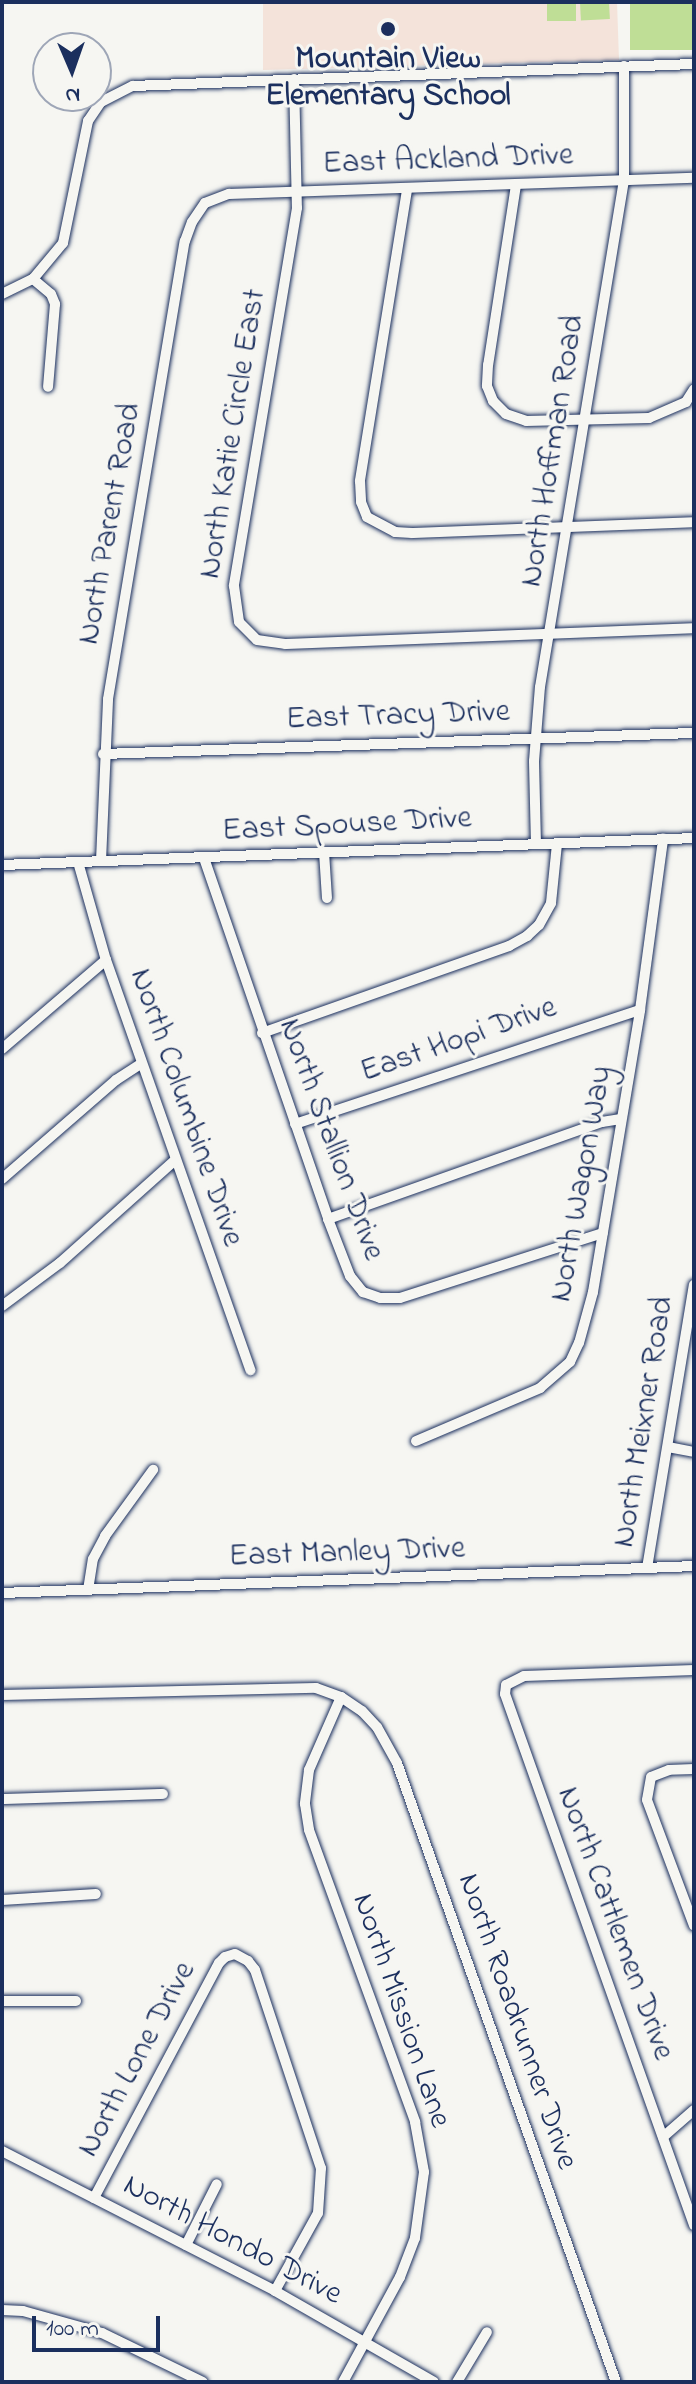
<!DOCTYPE html>
<html>
<head>
<meta charset="utf-8">
<style>
	body { margin:0 }
	#map { position:relative; width:696px; height:2384px; overflow:hidden; background:#f6f6f2; font-family:"Indie Flower",sans-serif }
	div>[style] { position:absolute }
	[style*='--x'] { left:calc(var(--x)*1px); top:calc(var(--y)*1px); width:calc(var(--w)*1px); rotate:calc(var(--a)*1deg) }
	.built>* { inset:0; background:#f4e3da }
	.green>* { inset:0; background:#bfde96; transform-origin:0 0 }
	.roads { filter:drop-shadow(0 0 2px #1b2f5e) drop-shadow(0 0 2px #1b2f5e) }
	.minor>* { height:10px; margin:-5px; padding:0 5px; transform-origin:5px; border-radius:5px; background:#f6f6f2 }
	.dots>* { width:22px; height:22px; translate:-50% -50%; box-sizing:border-box; border:4px solid #f6f6f2; border-radius:50% }
	span { translate:-50% -50%; white-space:nowrap; text-align:center; line-height:1.15; -webkit-text-stroke:6px #f6f6f2; paint-order:stroke }
	.poi-label { font-size:32px; color:#1b2f5e; font-weight:700 }
	.street-label { font-size:32px; color:#1b2f5e }
	.frame { position:absolute; inset:0; border:4px solid #1b2f5e; pointer-events:none }
	.north { position:absolute; left:32px; top:32px; width:80px; height:80px; box-sizing:border-box; background:#f6f6f2; border:2px solid #9ea6b7; border-radius:50%; rotate:178deg; font-size:22px; font-weight:700; line-height:32px; text-align:center; color:#1b2f5e }
	.north::after { content:''; display:block; margin:auto; width:28px; height:36px; background:#1b2f5e; clip-path:polygon(50% 0,100% 100%,50% 72%,0 100%) }
	.scale { position:absolute; left:32px; top:2316px; width:128px; height:36px; box-sizing:border-box; border:4px solid #1b2f5e; border-top:0; padding-left:10px; font-size:24px; line-height:28px; white-space:nowrap; color:#1b2f5e; -webkit-text-stroke:6px #f6f6f2; paint-order:stroke }
</style>
</head>
<body>
<div id="map">
	<div class="built">
		<div style="clip-path:polygon(263px 2px,617px 2px,619px 60px,263px 70px)"></div>
	</div>
	<div class="green">
		<div style="left:609px;top:2px;width:17px;height:29px;rotate:87deg"></div>
		<div style="left:630px;top:2px;width:64px;height:48px"></div>
		<div style="left:547px;top:4px;width:29px;height:17px"></div>
	</div>
	<div class="roads">
		<div class="minor">
			<div style="--x:294;--y:79;--w:129;--a:88.7"></div>
			<div style="--x:297;--y:208;--w:383;--a:99.5"></div>
			<div style="--x:234;--y:586;--w:36;--a:82"></div>
			<div style="--x:239;--y:622;--w:25;--a:45"></div>
			<div style="--x:257;--y:640;--w:28;--a:8"></div>
			<div style="--x:285;--y:644;--w:409;--a:-2.2"></div>
			<div style="--x:516;--y:185;--w:182;--a:98.8"></div>
			<div style="--x:488;--y:365;--w:21;--a:93"></div>
			<div style="--x:487;--y:386;--w:16;--a:68"></div>
			<div style="--x:493;--y:401;--w:18;--a:45"></div>
			<div style="--x:506;--y:414;--w:21;--a:19"></div>
			<div style="--x:526;--y:421;--w:123;--a:-1.4"></div>
			<div style="--x:649;--y:418;--w:40;--a:-23.4"></div>
			<div style="--x:686;--y:402;--w:15;--a:-58"></div>
			<div style="--x:407;--y:190;--w:295;--a:99.2"></div>
			<div style="--x:360;--y:481;--w:21;--a:87"></div>
			<div style="--x:361;--y:502;--w:16;--a:68"></div>
			<div style="--x:367;--y:517;--w:32;--a:28"></div>
			<div style="--x:395;--y:532;--w:17;--a:3"></div>
			<div style="--x:412;--y:533;--w:282;--a:-2.2"></div>
			<div style="--x:33;--y:279;--w:23;--a:40"></div>
			<div style="--x:51;--y:294;--w:11;--a:68"></div>
			<div style="--x:55;--y:304;--w:83;--a:94.8"></div>
			<div style="--x:2;--y:294;--w:34;--a:-26"></div>
			<div style="--x:33;--y:279;--w:47;--a:-50.2"></div>
			<div style="--x:63;--y:243;--w:125;--a:-78.4"></div>
			<div style="--x:88;--y:121;--w:23;--a:-56"></div>
			<div style="--x:101;--y:102;--w:36;--a:-27"></div>
			<div style="--x:133;--y:86;--w:561;--a:-2.25"></div>
			<div style="--x:103;--y:754;--w:591;--a:-2.04"></div>
			<div style="--x:536;--y:844;--w:83;--a:-91.4"></div>
			<div style="--x:534;--y:761;--w:74;--a:-85.4"></div>
			<div style="--x:540;--y:687;--w:514;--a:-80.59"></div>
			<div style="--x:624;--y:180;--w:114;--a:-90"></div>
			<div style="--x:324;--y:852;--w:46;--a:86.3"></div>
			<div style="--x:204;--y:858;--w:382;--a:71"></div>
			<div style="--x:328;--y:1219;--w:61;--a:68.9"></div>
			<div style="--x:350;--y:1276;--w:21;--a:51"></div>
			<div style="--x:363;--y:1292;--w:18;--a:19"></div>
			<div style="--x:380;--y:1298;--w:20;--a:0"></div>
			<div style="--x:400;--y:1298;--w:213;--a:-17.8"></div>
			<div style="--x:101;--y:861;--w:162;--a:-87.5"></div>
			<div style="--x:108;--y:699;--w:464;--a:-80.5"></div>
			<div style="--x:185;--y:241;--w:20;--a:-70"></div>
			<div style="--x:192;--y:222;--w:23;--a:-56"></div>
			<div style="--x:205;--y:203;--w:26;--a:-21"></div>
			<div style="--x:229;--y:194;--w:465;--a:-2"></div>
			<div style="--x:78;--y:862;--w:102;--a:74.1"></div>
			<div style="--x:106;--y:960;--w:435;--a:70.6"></div>
			<div style="--x:2;--y:865;--w:693;--a:-2.23"></div>
			<div style="--x:262;--y:1033;--w:262;--a:-19.4"></div>
			<div style="--x:509;--y:946;--w:21;--a:-29"></div>
			<div style="--x:527;--y:936;--w:16;--a:-43"></div>
			<div style="--x:539;--y:925;--w:25;--a:-61"></div>
			<div style="--x:551;--y:903;--w:59;--a:-84.2"></div>
			<div style="--x:2;--y:1049;--w:137;--a:-40.6"></div>
			<div style="--x:295;--y:1124;--w:363;--a:-18.3"></div>
			<div style="--x:2;--y:1179;--w:151;--a:-41"></div>
			<div style="--x:116;--y:1080;--w:30;--a:-33"></div>
			<div style="--x:328;--y:1219;--w:291;--a:-19.5"></div>
			<div style="--x:602;--y:1122;--w:19;--a:-9"></div>
			<div style="--x:2;--y:1306;--w:72;--a:-36.6"></div>
			<div style="--x:60;--y:1263;--w:154;--a:-41.8"></div>
			<div style="--x:416;--y:1441;--w:135;--a:-23.1"></div>
			<div style="--x:540;--y:1388;--w:40;--a:-41"></div>
			<div style="--x:570;--y:1362;--w:21;--a:-65"></div>
			<div style="--x:579;--y:1343;--w:53;--a:-74.6"></div>
			<div style="--x:593;--y:1292;--w:286;--a:-80.5"></div>
			<div style="--x:640;--y:1010;--w:173;--a:-82.3"></div>
			<div style="--x:668;--y:1447;--w:26;--a:11"></div>
			<div style="--x:647;--y:1568;--w:287;--a:-80.6"></div>
			<div style="--x:88;--y:1590;--w:31;--a:-81"></div>
			<div style="--x:93;--y:1559;--w:26;--a:-62"></div>
			<div style="--x:105;--y:1536;--w:82;--a:-54"></div>
			<div style="--x:2;--y:1593;--w:693;--a:-2.23"></div>
			<div style="--x:694;--y:1670;--w:170;--a:178"></div>
			<div style="--x:524;--y:1676;--w:20;--a:153"></div>
			<div style="--x:506;--y:1685;--w:9;--a:96"></div>
			<div style="--x:505;--y:1694;--w:564;--a:70.41"></div>
			<div style="--x:2;--y:1695;--w:314;--a:-1.3"></div>
			<div style="--x:316;--y:1688;--w:27;--a:20"></div>
			<div style="--x:341;--y:1697;--w:25;--a:34"></div>
			<div style="--x:362;--y:1711;--w:22;--a:47"></div>
			<div style="--x:377;--y:1727;--w:41;--a:60.9"></div>
			<div style="--x:397;--y:1763;--w:657;--a:70.52"></div>
			<div style="--x:341;--y:1697;--w:80;--a:113.7"></div>
			<div style="--x:309;--y:1770;--w:34;--a:97"></div>
			<div style="--x:305;--y:1804;--w:26;--a:81"></div>
			<div style="--x:309;--y:1830;--w:311;--a:70"></div>
			<div style="--x:415;--y:2122;--w:51;--a:79.8"></div>
			<div style="--x:424;--y:2172;--w:67;--a:97.8"></div>
			<div style="--x:415;--y:2238;--w:42;--a:111"></div>
			<div style="--x:400;--y:2277;--w:119;--a:118.5"></div>
			<div style="--x:694;--y:1769;--w:25;--a:178"></div>
			<div style="--x:669;--y:1770;--w:19;--a:159"></div>
			<div style="--x:651;--y:1777;--w:23;--a:100"></div>
			<div style="--x:647;--y:1800;--w:134;--a:69.5"></div>
			<div style="--x:2;--y:1799;--w:161;--a:-1.8"></div>
			<div style="--x:2;--y:1900;--w:94;--a:-3.7"></div>
			<div style="--x:2;--y:2001;--w:74;--a:0"></div>
			<div style="--x:663;--y:2137;--w:41;--a:-41.1"></div>
			<div style="--x:2;--y:2151;--w:307;--a:27.1"></div>
			<div style="--x:275;--y:2291;--w:183;--a:29.8"></div>
			<div style="--x:94;--y:2198;--w:266;--a:-62"></div>
			<div style="--x:219;--y:1963;--w:8;--a:-45"></div>
			<div style="--x:225;--y:1957;--w:10;--a:-17"></div>
			<div style="--x:235;--y:1954;--w:15;--a:28"></div>
			<div style="--x:248;--y:1961;--w:11;--a:52"></div>
			<div style="--x:255;--y:1970;--w:209;--a:71.6"></div>
			<div style="--x:321;--y:2168;--w:45;--a:93.8"></div>
			<div style="--x:318;--y:2213;--w:89;--a:118.9"></div>
			<div style="--x:186;--y:2245;--w:68;--a:-63.1"></div>
			<div style="--x:2;--y:2310;--w:21;--a:3"></div>
			<div style="--x:23;--y:2311;--w:82;--a:15.6"></div>
			<div style="--x:102;--y:2333;--w:112;--a:25.9"></div>
			<div style="--x:457;--y:2382;--w:58;--a:-59"></div>
		</div>
	</div>
	<div class="dots">
		<div style="left:388px;top:29px;background:#1b2f5e"></div>
	</div>
	<div class="poi-label">
		<span style="left:388px;top:79px">Mountain View<br>Elementary School</span>
	</div>
	<div class="street-label">
		<span style="left:448px;top:161px;rotate:-2deg">East Ackland Drive</span>
		<span style="left:234px;top:434px;rotate:-81deg">North Katie Circle East</span>
		<span style="left:554px;top:451px;rotate:-81deg">North Hoffman Road</span>
		<span style="left:111px;top:524px;rotate:-80deg">North Parent Road</span>
		<span style="left:398px;top:717px;rotate:-2deg">East Tracy Drive</span>
		<span style="left:347px;top:826px;rotate:-3deg">East Spouse Drive</span>
		<span style="left:459px;top:1041px;rotate:-19deg">East Hopi Drive</span>
		<span style="left:185px;top:1108px;rotate:71deg">North Columbine Drive</span>
		<span style="left:330px;top:1140px;rotate:70deg">North Stallion Drive</span>
		<span style="left:583px;top:1184px;rotate:-80deg">North Wagon Way</span>
		<span style="left:645px;top:1422px;rotate:-81deg">North Meixner Road</span>
		<span style="left:347px;top:1554px;rotate:-2deg">East Manley Drive</span>
		<span style="left:614px;top:1924px;rotate:70deg">North Cattlemen Drive</span>
		<span style="left:400px;top:2011px;rotate:71deg">North Mission Lane</span>
		<span style="left:516px;top:2022px;rotate:71deg">North Roadrunner Drive</span>
		<span style="left:138px;top:2060px;rotate:-62deg">North Lone Drive</span>
		<span style="left:232px;top:2241px;rotate:28deg">North Hondo Drive</span>
	</div>
	<div class="frame"></div>
	<div class="north">N</div>
	<div class="scale">100 m</div>
</div>
</body>
</html>
